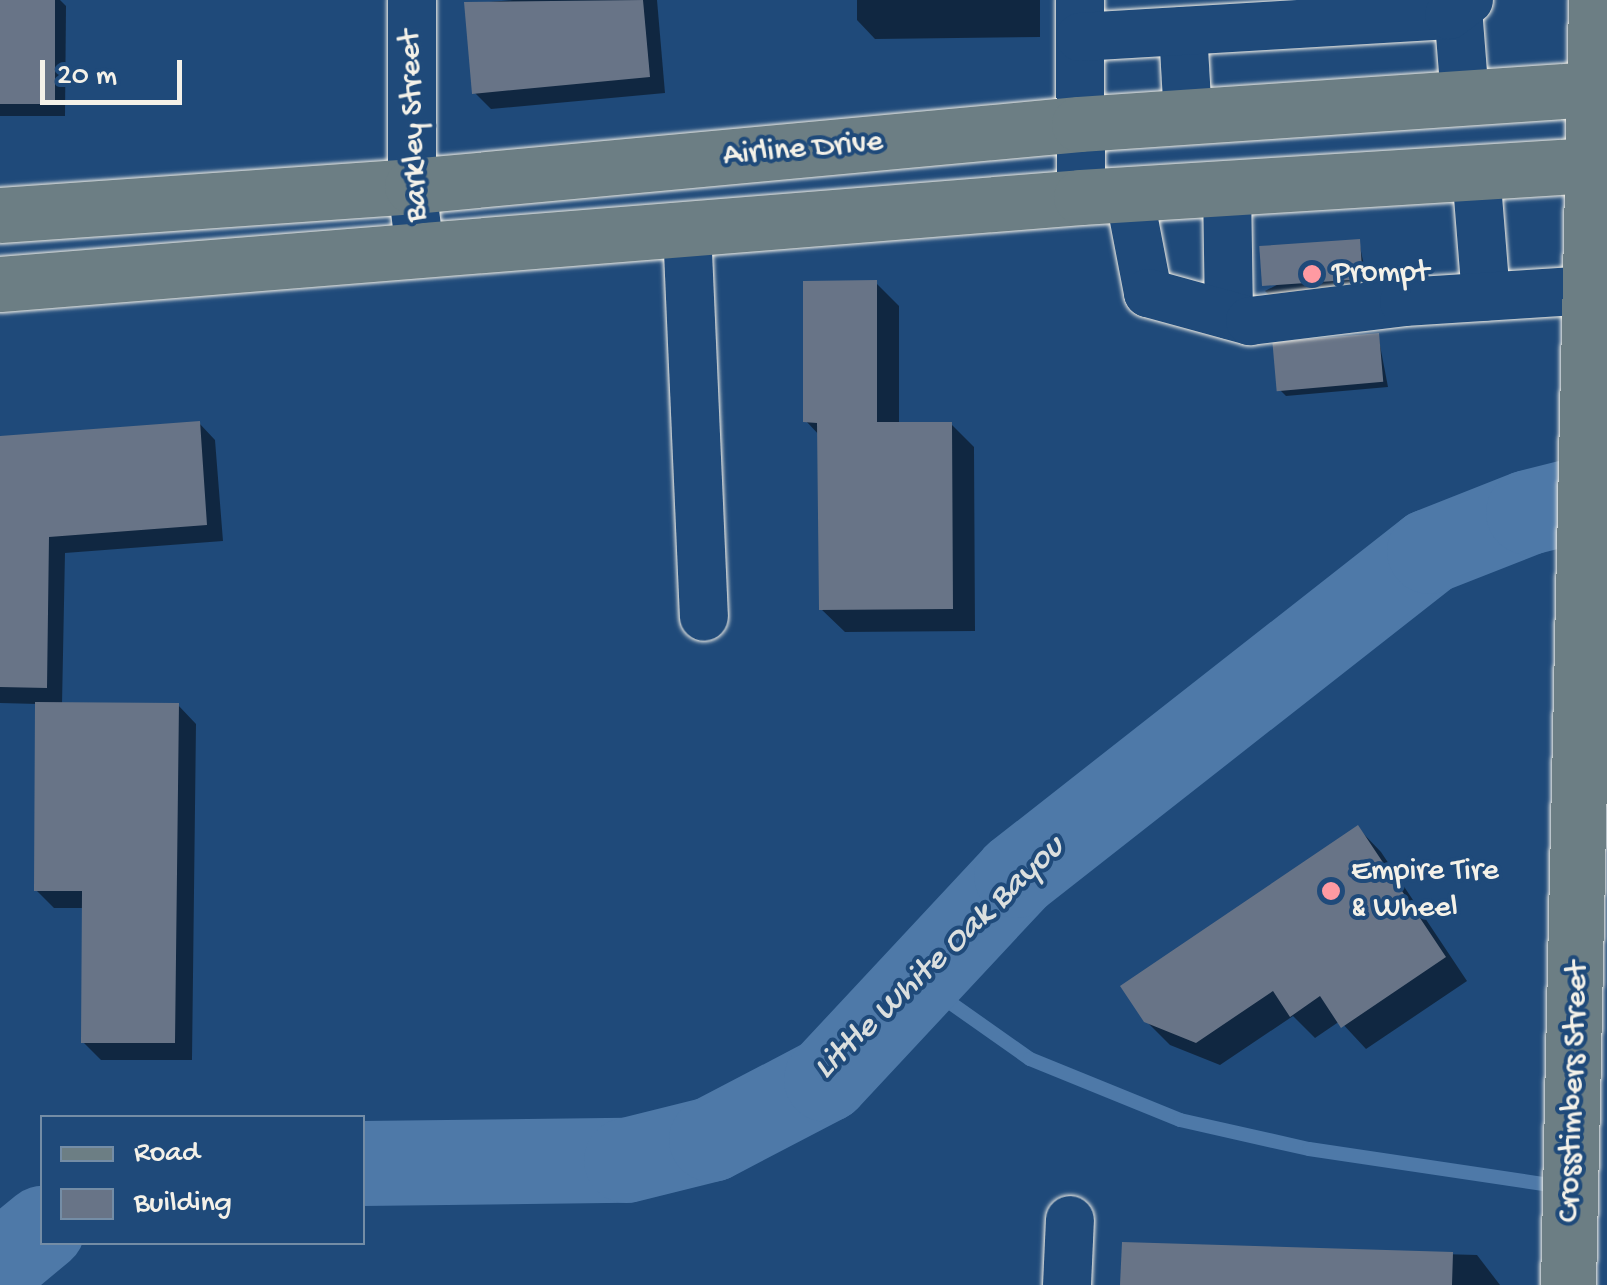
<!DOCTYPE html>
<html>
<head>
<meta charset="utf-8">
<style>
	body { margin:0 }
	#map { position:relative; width:1607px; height:1285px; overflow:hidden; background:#1f4a7a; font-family:"Gochi Hand",sans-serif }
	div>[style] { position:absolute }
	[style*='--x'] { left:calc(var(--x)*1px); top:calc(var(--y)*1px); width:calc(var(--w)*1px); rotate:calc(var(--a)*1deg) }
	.shadow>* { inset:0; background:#0007 }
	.stream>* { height:14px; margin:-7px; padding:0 7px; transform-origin:7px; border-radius:7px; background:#4e79a8 }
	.river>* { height:85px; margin:-42.5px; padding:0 42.5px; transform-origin:42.5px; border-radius:42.5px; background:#4e79a8 }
	.building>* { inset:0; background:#687487; transform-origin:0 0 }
	.roads { filter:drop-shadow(0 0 2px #f4f1e8) drop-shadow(0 0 2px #f4f1e8) }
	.minor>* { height:48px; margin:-24px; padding:0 24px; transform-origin:24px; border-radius:24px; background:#1f4a7a }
	.major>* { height:55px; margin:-27.5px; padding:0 27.5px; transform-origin:27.5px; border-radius:27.5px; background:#6c7e84 }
	.dots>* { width:28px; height:28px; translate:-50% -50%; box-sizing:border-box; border:5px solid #1f4a7a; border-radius:50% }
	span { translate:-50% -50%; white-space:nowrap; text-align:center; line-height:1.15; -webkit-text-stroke:8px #1f4a7a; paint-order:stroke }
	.street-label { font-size:32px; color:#f4f1e8 }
	.poi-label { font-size:32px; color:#f4f1e8 }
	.left { translate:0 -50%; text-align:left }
	.water-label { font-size:35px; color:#dbdfde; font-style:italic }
	.legend { position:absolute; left:40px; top:1115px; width:325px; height:130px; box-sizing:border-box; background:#1f4a7a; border:2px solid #748da6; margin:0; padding:12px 18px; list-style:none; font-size:30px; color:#f4f1e8 }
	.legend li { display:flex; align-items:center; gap:20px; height:50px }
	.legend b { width:50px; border:2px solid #748da6 }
	.scale { position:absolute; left:40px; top:60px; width:142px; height:45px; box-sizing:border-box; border:5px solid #f4f1e8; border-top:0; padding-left:12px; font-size:30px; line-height:35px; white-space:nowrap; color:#f4f1e8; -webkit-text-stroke:8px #1f4a7a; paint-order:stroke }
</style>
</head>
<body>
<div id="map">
	<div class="shadow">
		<div style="clip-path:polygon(0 0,60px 0,66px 6px,65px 116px,0 116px)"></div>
		<div style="clip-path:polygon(513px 0,657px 0,665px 93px,491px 109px,475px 93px,466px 4px)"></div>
		<div style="clip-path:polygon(857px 0,1040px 0,1040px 37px,875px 39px,857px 20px)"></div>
		<div style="clip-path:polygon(1359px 242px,1368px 284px,1270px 296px,1265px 291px)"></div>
		<div style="clip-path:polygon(876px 283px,899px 306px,899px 424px,951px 424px,974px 447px,975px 631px,845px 632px,821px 609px,820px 436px,806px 421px)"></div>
		<div style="clip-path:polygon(1378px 335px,1388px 387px,1286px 396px,1280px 390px)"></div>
		<div style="clip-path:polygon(199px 423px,215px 440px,223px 541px,65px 553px,62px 705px,178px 705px,196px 724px,192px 1060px,101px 1060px,83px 1042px,85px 908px,54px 908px,36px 890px,38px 704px,0 703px,0 438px)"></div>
		<div style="clip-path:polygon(1358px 828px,1381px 852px,1467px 981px,1366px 1049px,1340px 1021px,1315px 1038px,1293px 1016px,1220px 1065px,1170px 1045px,1146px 1021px)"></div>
		<div style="clip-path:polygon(1124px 1245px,1477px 1255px,1500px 1285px,1123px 1285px)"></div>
	</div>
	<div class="stream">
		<div style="--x:918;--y:980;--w:137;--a:35.2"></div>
		<div style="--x:1030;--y:1059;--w:162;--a:22.1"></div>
		<div style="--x:1180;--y:1120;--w:132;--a:12.7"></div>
		<div style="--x:1309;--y:1149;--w:256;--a:8.5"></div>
	</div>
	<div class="river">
		<div style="--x:362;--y:1163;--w:264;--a:-0.7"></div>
		<div style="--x:626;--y:1160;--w:88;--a:-13.9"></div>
		<div style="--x:711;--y:1139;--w:130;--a:-27.6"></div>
		<div style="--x:826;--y:1079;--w:279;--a:-47"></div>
		<div style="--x:1016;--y:875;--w:525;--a:-38.11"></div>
		<div style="--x:1429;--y:551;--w:106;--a:-21.5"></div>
		<div style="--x:1528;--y:512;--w:81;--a:-14.2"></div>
		<div style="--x:0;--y:1263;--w:55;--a:-39.8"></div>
	</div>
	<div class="building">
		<div style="left:0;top:0;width:55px;height:104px"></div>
		<div style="clip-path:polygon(643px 0,650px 77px,472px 94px,464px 2px)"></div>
		<div style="left:1360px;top:239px;width:40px;height:101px;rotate:86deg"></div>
		<div style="clip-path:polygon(877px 280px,877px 422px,952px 422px,953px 609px,819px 610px,817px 423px,803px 422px,803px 281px)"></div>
		<div style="left:1379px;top:333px;width:49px;height:107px;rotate:85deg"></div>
		<div style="clip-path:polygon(200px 421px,207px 525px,49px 537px,47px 688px,0 687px,0 436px)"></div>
		<div style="clip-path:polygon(35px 702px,179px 703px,175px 1043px,81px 1043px,82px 891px,34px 891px)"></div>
		<div style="clip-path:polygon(1358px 825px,1446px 957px,1341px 1028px,1320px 996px,1290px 1017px,1273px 991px,1196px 1043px,1144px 1022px,1120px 986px)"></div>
		<div style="clip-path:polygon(1122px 1242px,1453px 1252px,1452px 1285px,1120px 1285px)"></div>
	</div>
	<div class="roads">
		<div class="minor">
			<div style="--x:412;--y:0;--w:186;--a:90"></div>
			<div style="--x:412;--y:186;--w:66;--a:83.1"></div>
			<div style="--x:1080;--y:0;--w:197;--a:89.7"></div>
			<div style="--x:1458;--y:9;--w:89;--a:85.5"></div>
			<div style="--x:1183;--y:31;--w:86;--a:86.7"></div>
			<div style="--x:1080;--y:37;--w:370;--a:-3.4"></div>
			<div style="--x:1449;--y:15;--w:25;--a:-37"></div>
			<div style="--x:1476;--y:172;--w:125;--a:85.4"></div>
			<div style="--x:1227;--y:188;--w:127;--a:89.1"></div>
			<div style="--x:1129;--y:194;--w:101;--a:79.1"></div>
			<div style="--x:1148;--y:293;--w:106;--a:15.4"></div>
			<div style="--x:1250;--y:321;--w:155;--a:-7"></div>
			<div style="--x:1404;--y:302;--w:187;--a:-3.7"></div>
			<div style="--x:687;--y:229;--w:388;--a:87.5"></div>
			<div style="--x:1067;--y:1285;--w:65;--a:-87.4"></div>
		</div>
		<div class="major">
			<div style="--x:0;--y:215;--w:413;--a:-4"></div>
			<div style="--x:412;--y:186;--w:670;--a:-5.31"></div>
			<div style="--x:1079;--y:124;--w:529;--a:-3.9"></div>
			<div style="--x:0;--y:284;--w:1084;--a:-4.6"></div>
			<div style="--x:1081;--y:197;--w:527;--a:-3.59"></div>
			<div style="--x:1568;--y:1285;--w:1285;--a:-88.75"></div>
		</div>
	</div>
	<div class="dots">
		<div style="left:1312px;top:274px;background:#ff9aa2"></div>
		<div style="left:1331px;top:891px;background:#ff9aa2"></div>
	</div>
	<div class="street-label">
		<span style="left:415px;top:126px;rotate:-92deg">Barkley Street</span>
		<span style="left:803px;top:150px;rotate:-5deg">Airline Drive</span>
		<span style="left:1575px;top:1092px;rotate:-88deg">Crosstimbers Street</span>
	</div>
	<div class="poi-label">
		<span class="left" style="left:1332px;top:274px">Prompt</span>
		<span class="left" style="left:1351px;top:891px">Empire Tire<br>&amp; Wheel</span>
	</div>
	<div class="water-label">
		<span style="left:940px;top:959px;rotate:-44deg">Little White Oak Bayou</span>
	</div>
	<ul class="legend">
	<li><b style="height:12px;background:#6c7e84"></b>Road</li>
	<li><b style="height:28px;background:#687487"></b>Building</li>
	</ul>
	<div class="scale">20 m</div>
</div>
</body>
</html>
